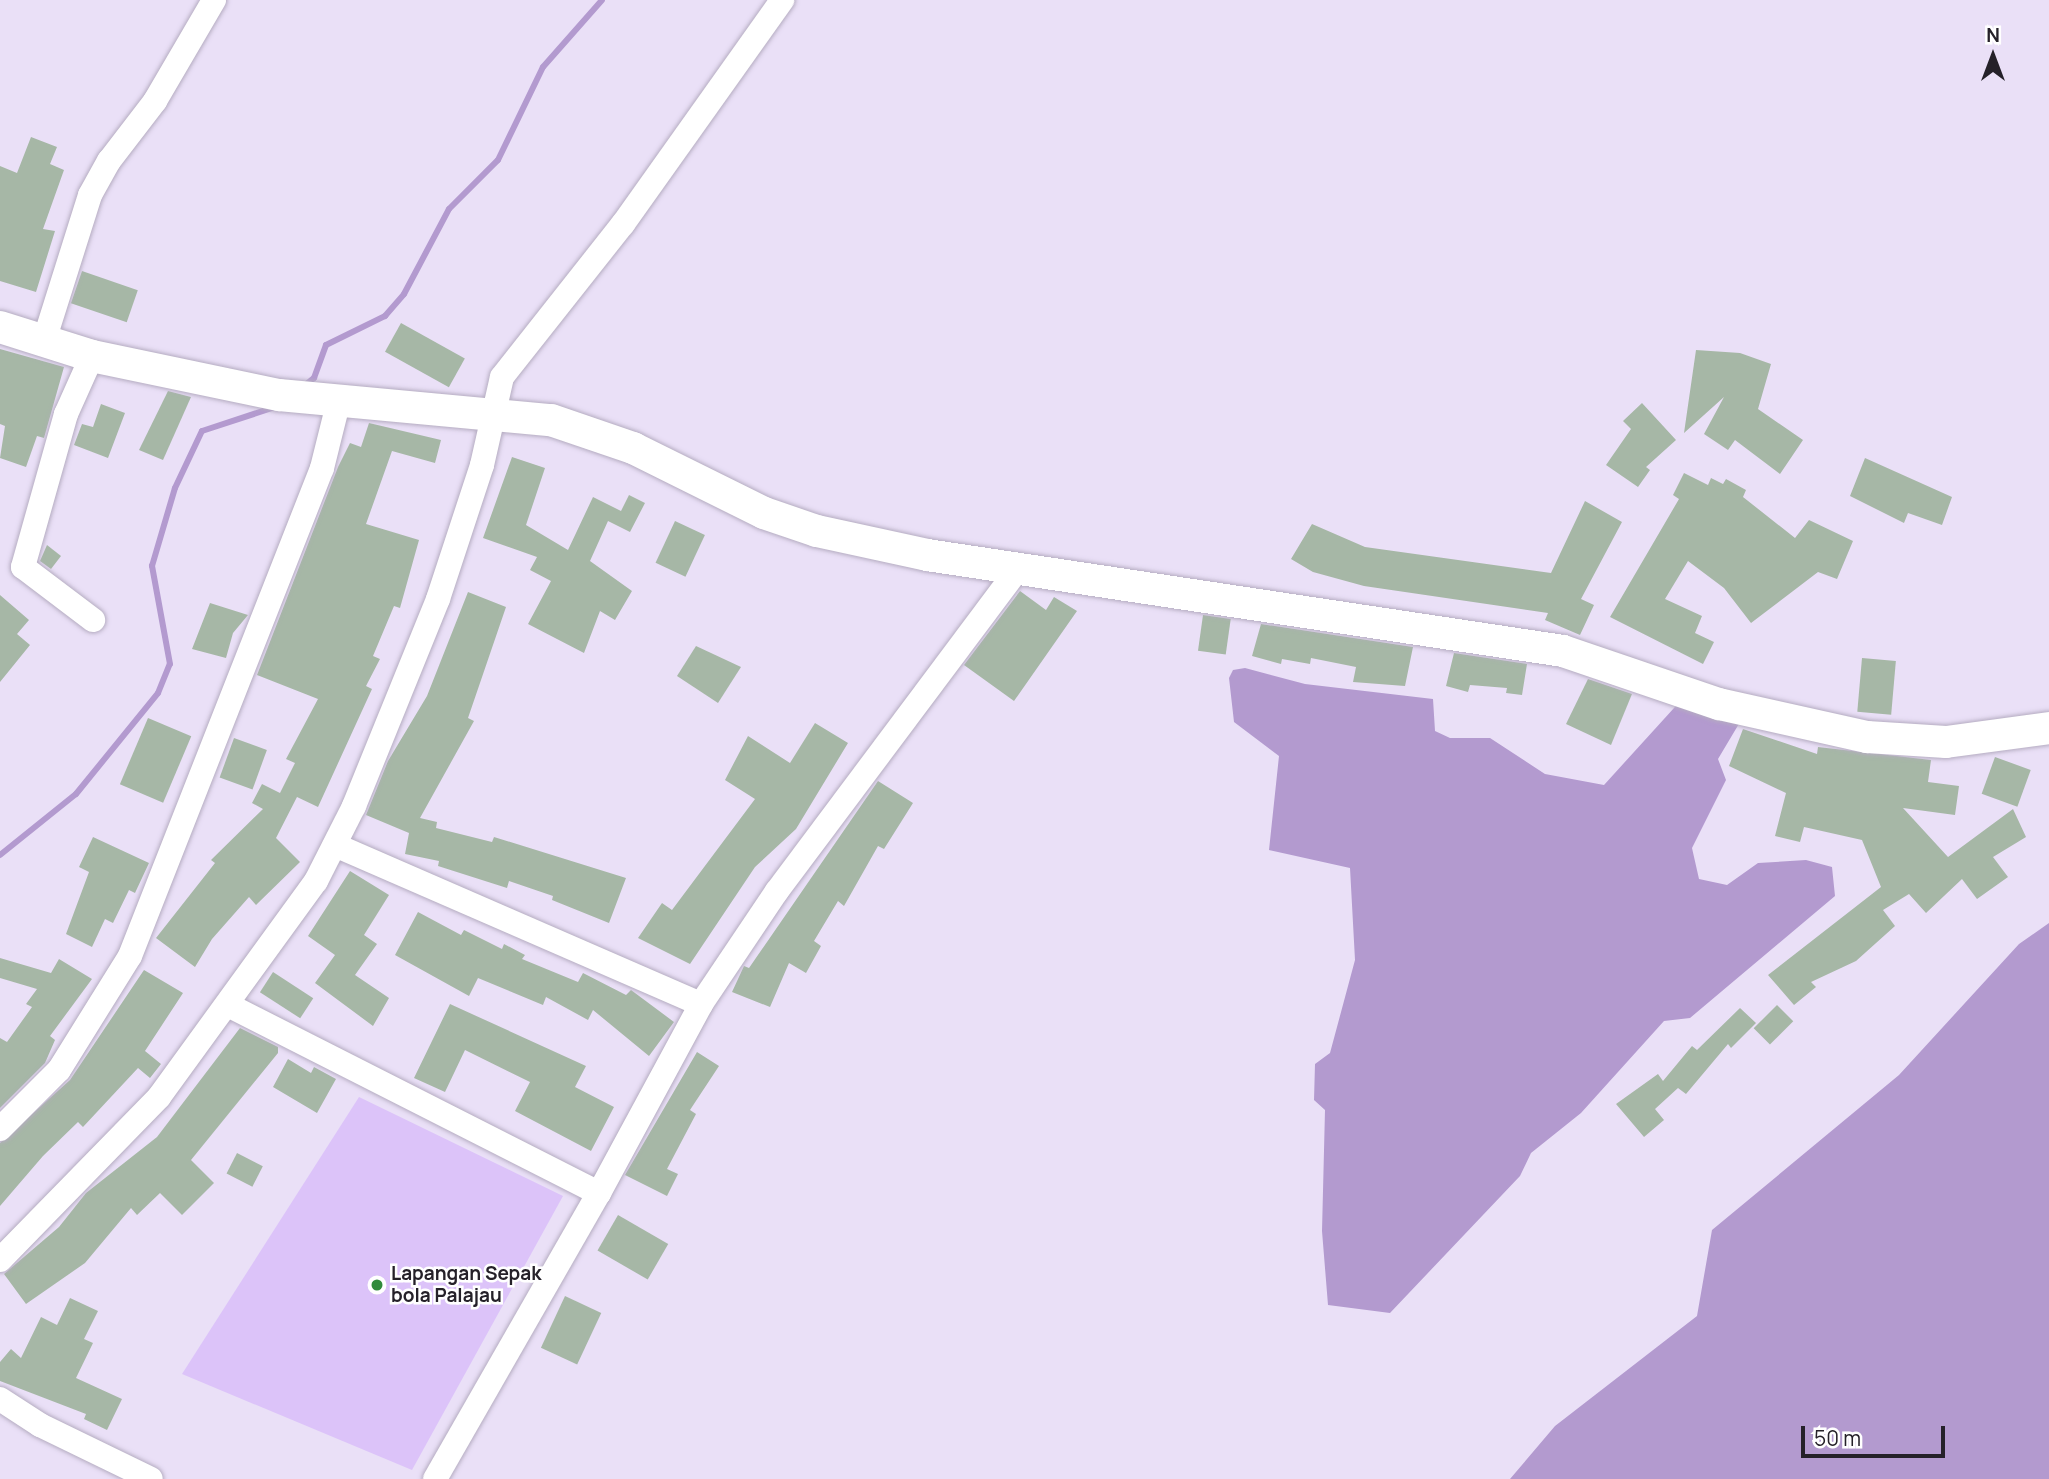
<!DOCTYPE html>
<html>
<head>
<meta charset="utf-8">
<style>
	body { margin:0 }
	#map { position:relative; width:2049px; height:1479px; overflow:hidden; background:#eae0f7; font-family:Manrope,sans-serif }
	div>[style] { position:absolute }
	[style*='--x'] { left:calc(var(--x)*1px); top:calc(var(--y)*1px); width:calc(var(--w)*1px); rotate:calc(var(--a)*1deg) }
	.green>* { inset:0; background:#dcc3f9 }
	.water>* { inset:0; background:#b39acf }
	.stream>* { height:6px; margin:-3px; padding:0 3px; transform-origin:3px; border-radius:3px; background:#b39acf }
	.building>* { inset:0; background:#a6b7a6; transform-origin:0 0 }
	.roads { filter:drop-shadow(0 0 2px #b5acc1) drop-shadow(0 0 2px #b5acc1) }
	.minor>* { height:24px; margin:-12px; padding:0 12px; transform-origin:12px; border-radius:12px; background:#fff }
	.major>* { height:32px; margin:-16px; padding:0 16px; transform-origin:16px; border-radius:16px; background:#fff }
	.dots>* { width:19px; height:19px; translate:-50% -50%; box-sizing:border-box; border:4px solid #fff; border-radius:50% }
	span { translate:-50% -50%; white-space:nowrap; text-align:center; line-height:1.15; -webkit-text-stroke:5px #fff; paint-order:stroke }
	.poi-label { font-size:19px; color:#252129; font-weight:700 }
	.left { translate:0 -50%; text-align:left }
	.north { position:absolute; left:1958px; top:21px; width:70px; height:70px; -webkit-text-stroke:5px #fff; paint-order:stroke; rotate:0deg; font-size:19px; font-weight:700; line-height:28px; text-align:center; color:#252129 }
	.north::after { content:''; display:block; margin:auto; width:24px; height:32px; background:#252129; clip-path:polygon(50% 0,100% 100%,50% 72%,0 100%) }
	.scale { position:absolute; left:1801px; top:1426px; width:144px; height:32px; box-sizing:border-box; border:4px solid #252129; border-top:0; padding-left:9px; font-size:21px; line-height:24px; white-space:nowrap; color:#252129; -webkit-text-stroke:5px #fff; paint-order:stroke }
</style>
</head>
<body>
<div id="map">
	<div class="green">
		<div style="clip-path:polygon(359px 1097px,563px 1196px,412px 1470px,182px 1374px)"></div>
	</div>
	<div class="water">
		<div style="clip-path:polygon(1245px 668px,1305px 684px,1433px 699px,1435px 731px,1450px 738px,1490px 738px,1545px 774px,1604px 785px,1684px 697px,1743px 717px,1718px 759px,1726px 780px,1692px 848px,1699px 879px,1727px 885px,1758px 863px,1806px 860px,1832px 867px,1835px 896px,1690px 1018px,1664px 1021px,1581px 1113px,1531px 1153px,1520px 1176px,1390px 1313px,1328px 1305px,1322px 1231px,1325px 1110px,1314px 1100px,1315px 1064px,1330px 1053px,1355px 960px,1350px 868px,1269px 850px,1279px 756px,1234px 722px,1229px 678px,1233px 670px)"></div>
		<div style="clip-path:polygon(2049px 923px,2049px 1479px,1510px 1479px,1555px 1426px,1697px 1316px,1712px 1230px,1899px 1075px,2019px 944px)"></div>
	</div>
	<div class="stream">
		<div style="--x:304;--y:386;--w:13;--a:-39"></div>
		<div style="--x:314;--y:378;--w:35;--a:-70"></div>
		<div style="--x:326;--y:345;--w:66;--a:-26.2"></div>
		<div style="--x:385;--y:316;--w:29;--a:-49"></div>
		<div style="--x:404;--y:294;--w:96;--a:-62.1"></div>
		<div style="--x:449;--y:209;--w:69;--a:-45"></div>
		<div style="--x:498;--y:160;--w:103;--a:-64.2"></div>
		<div style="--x:543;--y:67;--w:89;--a:-48.6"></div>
		<div style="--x:0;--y:855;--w:97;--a:-38.8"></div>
		<div style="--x:76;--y:794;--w:130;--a:-50.9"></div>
		<div style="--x:158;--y:693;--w:31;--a:-68"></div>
		<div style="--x:170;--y:664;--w:100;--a:-100.4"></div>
		<div style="--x:152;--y:566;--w:81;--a:-73.6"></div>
		<div style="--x:175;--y:488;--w:63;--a:-64.7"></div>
		<div style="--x:202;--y:431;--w:80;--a:-18.2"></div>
	</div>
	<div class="building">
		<div style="clip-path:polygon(31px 137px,57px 147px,50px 164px,64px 170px,43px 229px,55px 231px,36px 292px,0 281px,0 166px,17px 173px)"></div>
		<div style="left:82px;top:271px;width:59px;height:34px;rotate:19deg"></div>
		<div style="left:401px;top:323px;width:73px;height:33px;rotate:29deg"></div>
		<div style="clip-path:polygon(0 349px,64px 367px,44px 438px,37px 436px,26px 467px,0 458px,5px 426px,0 424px)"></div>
		<div style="clip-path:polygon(1696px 350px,1740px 353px,1771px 364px,1758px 409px,1803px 440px,1780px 474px,1735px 440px,1728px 450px,1704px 434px,1724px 397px,1684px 433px)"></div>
		<div style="clip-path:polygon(168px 391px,191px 397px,163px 460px,139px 450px)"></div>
		<div style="clip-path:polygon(1642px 403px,1676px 440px,1646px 467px,1650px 470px,1638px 487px,1606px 465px,1631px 429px,1623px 421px)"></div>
		<div style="clip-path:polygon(101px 404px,125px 413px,108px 458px,74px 445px,82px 424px,93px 427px)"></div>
		<div style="clip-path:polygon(369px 423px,441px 440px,435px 463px,392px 451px,366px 524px,419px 540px,400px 608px,394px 606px,373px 656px,380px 659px,366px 686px,372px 689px,318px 807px,297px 797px,276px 838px,300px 862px,256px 905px,249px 897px,212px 939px,195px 967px,156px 938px,215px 863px,211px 860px,263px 809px,252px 803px,262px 784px,280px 793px,295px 763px,286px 759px,318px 699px,257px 675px,338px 467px,350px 443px,361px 447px)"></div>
		<div style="clip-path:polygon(512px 457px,545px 468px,526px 525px,568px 550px,593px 497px,621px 511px,629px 495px,645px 503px,630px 532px,608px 521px,590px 561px,632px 591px,615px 620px,600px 611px,584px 653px,528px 624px,551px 581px,530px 570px,537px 557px,483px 538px)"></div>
		<div style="clip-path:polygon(1865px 458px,1952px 497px,1942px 525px,1908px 513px,1904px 523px,1850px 496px)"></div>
		<div style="clip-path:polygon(1684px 473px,1708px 485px,1711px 478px,1723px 484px,1726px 479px,1746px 490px,1743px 497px,1795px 538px,1809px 520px,1853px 541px,1837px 579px,1818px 572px,1751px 623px,1724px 588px,1688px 561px,1665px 599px,1702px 616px,1695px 633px,1714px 642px,1703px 664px,1610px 617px,1679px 499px,1673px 495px)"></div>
		<div style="clip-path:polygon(1585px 501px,1622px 522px,1581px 599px,1594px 605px,1580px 635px,1545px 620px,1548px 613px,1364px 586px,1313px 572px,1291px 559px,1312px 524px,1365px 547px,1551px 573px)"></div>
		<div style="left:675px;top:521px;width:33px;height:46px;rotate:25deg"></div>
		<div style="clip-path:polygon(47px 545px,61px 556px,51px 569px,40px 561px)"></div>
		<div style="clip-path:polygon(1020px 591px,1046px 610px,1054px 597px,1077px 611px,1014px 701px,964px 665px)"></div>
		<div style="clip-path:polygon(468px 592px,506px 607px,468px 718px,474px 721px,420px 818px,437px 822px,436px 828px,492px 842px,494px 837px,626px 878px,609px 923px,552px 900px,553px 896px,509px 881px,507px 888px,438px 866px,439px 861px,405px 854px,409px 833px,366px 815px,388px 761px,427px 696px)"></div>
		<div style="clip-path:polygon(0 595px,29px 620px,17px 634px,30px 645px,0 682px)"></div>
		<div style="clip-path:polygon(210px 603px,248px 615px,233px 633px,226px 658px,192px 649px)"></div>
		<div style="left:1203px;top:615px;width:28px;height:36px;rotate:8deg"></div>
		<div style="clip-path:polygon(1261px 624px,1413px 647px,1405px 686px,1353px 682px,1356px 667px,1311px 658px,1310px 664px,1282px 659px,1281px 664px,1252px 656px)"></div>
		<div style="clip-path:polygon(696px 646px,741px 667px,718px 703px,677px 676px)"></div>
		<div style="clip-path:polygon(1454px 653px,1527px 664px,1522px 695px,1506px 693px,1507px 688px,1470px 685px,1468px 692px,1446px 686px)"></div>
		<div style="left:1862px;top:658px;width:34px;height:54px;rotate:5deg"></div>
		<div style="clip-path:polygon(1588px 679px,1632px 694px,1611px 745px,1566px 724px)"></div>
		<div style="left:148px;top:718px;width:47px;height:72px;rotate:23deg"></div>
		<div style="clip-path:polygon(815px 723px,848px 743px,796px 829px,755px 867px,690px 964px,638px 938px,662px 903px,672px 910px,755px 799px,725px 780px,748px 736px,790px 763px)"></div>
		<div style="clip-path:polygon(1743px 729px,1817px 754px,1818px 747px,1931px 760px,1928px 782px,1959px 786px,1955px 815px,1903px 808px,1948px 857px,2013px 809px,2026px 837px,1993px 857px,2008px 877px,1977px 899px,1962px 879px,1926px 913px,1909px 894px,1883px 910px,1895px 926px,1856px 961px,1811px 982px,1816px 987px,1794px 1005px,1768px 975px,1881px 887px,1862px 840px,1804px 827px,1800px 842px,1775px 836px,1786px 793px,1729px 766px)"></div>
		<div style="left:234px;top:738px;width:35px;height:42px;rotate:20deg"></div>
		<div style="left:1995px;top:757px;width:38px;height:39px;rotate:20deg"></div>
		<div style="clip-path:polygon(878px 781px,913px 803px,884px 849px,878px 846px,844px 906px,838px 901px,814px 941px,821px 946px,806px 973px,789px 963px,770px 1007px,732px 992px,744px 966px,749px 968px)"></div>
		<div style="clip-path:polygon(93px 837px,149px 863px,135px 893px,129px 890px,113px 923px,105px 919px,92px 947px,66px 934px,89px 872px,79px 867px)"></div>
		<div style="clip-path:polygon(350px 871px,389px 895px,364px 935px,377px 944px,355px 975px,389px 998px,373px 1026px,315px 983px,335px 955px,308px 936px)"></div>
		<div style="clip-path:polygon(418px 912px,461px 935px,464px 930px,502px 949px,504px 944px,525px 955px,522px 959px,578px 982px,583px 973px,626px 995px,631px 990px,674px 1022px,649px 1056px,593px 1010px,588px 1020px,546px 997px,543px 1005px,478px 978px,469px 996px,395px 955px)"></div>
		<div style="clip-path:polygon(0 958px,51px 973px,59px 959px,92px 979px,50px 1036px,55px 1040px,45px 1063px,0 1108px,0 1038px,7px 1042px,32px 1007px,26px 1004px,37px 989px,0 978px)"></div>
		<div style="clip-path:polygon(144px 970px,183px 993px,145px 1051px,161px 1064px,150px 1078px,138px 1068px,83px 1127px,78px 1122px,43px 1156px,0 1206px,0 1143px,70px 1080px)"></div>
		<div style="left:273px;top:972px;width:48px;height:24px;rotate:33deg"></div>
		<div style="clip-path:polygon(450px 1004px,586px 1066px,575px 1087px,614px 1107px,591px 1151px,515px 1111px,530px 1082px,465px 1050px,445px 1092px,414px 1078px)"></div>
		<div style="left:1777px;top:1005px;width:23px;height:33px;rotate:45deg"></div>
		<div style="clip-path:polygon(1740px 1008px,1756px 1023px,1731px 1048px,1728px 1044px,1686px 1094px,1678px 1088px,1655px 1109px,1664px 1120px,1644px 1137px,1616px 1104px,1658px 1074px,1663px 1081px,1692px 1046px,1697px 1050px)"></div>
		<div style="clip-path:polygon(240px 1028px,278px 1047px,278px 1053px,191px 1160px,214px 1183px,182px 1215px,160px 1193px,137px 1215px,131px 1208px,85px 1263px,26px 1304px,4px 1274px,59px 1227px,86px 1193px,157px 1137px)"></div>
		<div style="clip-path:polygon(697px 1052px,719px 1066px,690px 1110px,696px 1114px,667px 1169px,678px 1174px,667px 1196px,625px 1175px)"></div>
		<div style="clip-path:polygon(288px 1059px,311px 1073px,314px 1067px,336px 1079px,317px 1113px,273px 1087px)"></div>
		<div style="left:237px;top:1153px;width:29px;height:23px;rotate:27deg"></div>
		<div style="left:618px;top:1215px;width:58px;height:41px;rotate:30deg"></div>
		<div style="left:565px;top:1296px;width:40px;height:57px;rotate:25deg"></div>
		<div style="clip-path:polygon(70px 1298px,98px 1311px,84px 1339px,93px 1343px,76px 1378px,122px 1399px,107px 1430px,84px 1419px,86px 1414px,0 1381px,0 1362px,11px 1349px,21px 1358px,41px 1317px,57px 1325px)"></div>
	</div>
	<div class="roads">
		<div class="minor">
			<div style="--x:44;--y:341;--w:153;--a:-72.5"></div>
			<div style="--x:90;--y:195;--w:39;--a:-61"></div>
			<div style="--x:109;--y:161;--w:76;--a:-52.5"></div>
			<div style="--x:155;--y:101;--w:117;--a:-59.7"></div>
			<div style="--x:92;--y:356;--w:64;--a:114.1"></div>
			<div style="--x:66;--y:414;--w:159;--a:105.7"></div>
			<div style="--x:23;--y:567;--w:88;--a:37.1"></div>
			<div style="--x:335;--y:845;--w:399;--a:23.5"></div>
			<div style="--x:228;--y:1005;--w:416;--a:26.9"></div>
			<div style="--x:599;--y:1193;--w:215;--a:-61.6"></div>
			<div style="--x:701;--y:1004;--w:136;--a:-56.1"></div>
			<div style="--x:777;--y:891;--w:401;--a:-53.2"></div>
			<div style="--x:0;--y:1129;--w:83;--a:-45"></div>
			<div style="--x:59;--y:1070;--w:134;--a:-58.1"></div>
			<div style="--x:130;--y:956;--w:524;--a:-68.52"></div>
			<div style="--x:322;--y:468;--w:66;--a:-76"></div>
			<div style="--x:0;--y:1260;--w:228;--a:-45.7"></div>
			<div style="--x:159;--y:1097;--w:267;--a:-54"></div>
			<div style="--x:316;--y:881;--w:84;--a:-63.1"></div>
			<div style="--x:354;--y:806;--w:223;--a:-67.9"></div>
			<div style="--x:438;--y:599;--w:141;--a:-71.8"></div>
			<div style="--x:482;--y:465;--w:90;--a:-77.2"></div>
			<div style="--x:502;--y:377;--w:195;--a:-51.7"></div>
			<div style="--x:623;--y:224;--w:275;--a:-54.6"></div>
			<div style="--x:0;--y:1399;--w:48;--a:33"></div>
			<div style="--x:40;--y:1425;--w:123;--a:25.9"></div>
			<div style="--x:435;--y:1479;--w:330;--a:-60.2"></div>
		</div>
		<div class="major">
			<div style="--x:0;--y:327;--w:96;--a:17.5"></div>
			<div style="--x:92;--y:356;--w:191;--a:11.8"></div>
			<div style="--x:279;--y:395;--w:273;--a:5.3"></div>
			<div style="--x:551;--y:420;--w:87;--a:18.9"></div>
			<div style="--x:633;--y:448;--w:146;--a:26.4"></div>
			<div style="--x:764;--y:513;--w:56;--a:18.8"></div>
			<div style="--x:817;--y:531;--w:113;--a:12.3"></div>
			<div style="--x:927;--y:555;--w:643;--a:8.58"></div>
			<div style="--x:1563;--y:651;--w:165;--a:18.8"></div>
			<div style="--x:1719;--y:704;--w:152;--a:12.6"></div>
			<div style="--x:1867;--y:737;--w:79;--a:3.6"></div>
			<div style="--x:1946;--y:742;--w:104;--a:-7.7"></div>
		</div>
	</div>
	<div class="dots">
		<div style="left:377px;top:1285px;background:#308a3b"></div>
	</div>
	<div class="poi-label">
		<span class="left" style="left:391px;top:1285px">Lapangan Sepak<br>bola Palajau</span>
	</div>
	<div class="north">N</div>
	<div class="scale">50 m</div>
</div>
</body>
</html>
